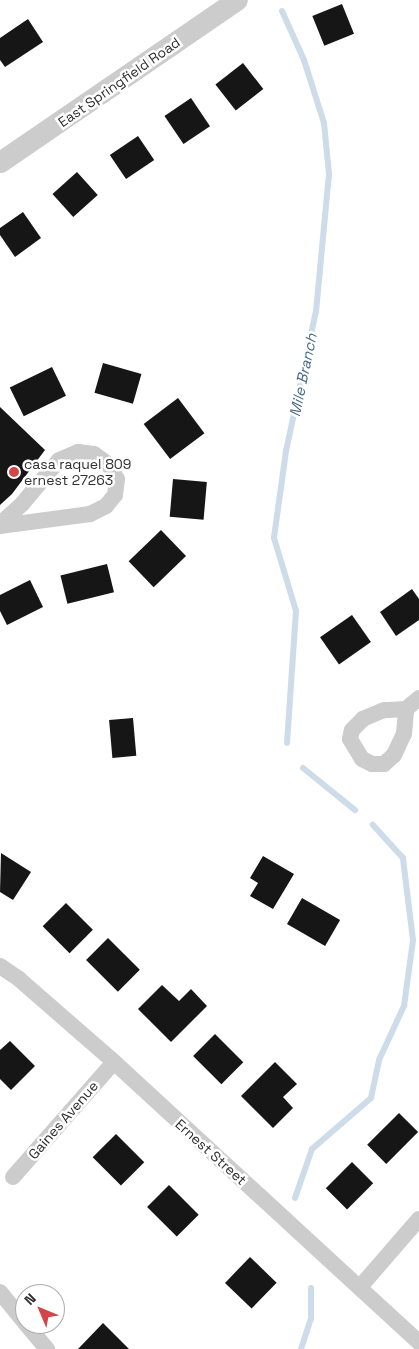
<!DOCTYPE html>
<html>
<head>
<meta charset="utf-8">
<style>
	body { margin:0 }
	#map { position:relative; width:419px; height:1349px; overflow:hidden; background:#fff; font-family:"Space Grotesk",sans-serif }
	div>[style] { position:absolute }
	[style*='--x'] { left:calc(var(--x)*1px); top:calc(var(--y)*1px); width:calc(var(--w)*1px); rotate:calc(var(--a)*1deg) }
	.stream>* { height:6px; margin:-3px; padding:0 3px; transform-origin:3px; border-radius:3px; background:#cddce8 }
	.building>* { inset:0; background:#161616; transform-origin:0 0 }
	.minor>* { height:16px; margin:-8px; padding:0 8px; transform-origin:8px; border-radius:8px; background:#ccc }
	.tertiary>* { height:21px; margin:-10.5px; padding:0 10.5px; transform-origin:10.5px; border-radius:10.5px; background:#ccc }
	.dots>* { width:14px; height:14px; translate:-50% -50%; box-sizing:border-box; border:2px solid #fff; border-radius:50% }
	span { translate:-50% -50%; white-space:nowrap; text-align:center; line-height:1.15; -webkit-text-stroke:5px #fff; paint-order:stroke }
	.street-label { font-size:14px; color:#2f2f2f }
	.poi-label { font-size:14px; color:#2f2f2f }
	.left { translate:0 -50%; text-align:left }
	.water-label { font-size:15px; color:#466b88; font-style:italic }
	.north { position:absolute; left:15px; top:1284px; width:50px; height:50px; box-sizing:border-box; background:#fff; border:1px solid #acacac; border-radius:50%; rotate:315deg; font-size:14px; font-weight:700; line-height:20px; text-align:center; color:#2f2f2f }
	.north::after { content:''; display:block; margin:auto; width:18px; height:22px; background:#d14649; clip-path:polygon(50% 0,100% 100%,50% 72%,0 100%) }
</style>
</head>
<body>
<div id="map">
	<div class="stream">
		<div style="--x:282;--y:11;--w:54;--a:65.8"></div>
		<div style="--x:304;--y:60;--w:66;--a:72.4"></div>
		<div style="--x:324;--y:123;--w:51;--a:84.4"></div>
		<div style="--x:329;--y:174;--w:138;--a:95.4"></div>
		<div style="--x:316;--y:311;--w:143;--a:102.1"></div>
		<div style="--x:286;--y:451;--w:88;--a:97.9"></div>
		<div style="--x:274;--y:538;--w:76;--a:73.2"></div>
		<div style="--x:296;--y:611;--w:132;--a:93.9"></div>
		<div style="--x:303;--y:768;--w:67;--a:38.9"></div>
		<div style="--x:295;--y:1198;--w:52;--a:-70.9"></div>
		<div style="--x:312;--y:1149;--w:78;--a:-40.8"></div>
		<div style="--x:371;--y:1098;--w:39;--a:-78"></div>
		<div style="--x:379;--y:1060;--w:60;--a:-65.2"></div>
		<div style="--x:404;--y:1006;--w:67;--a:-82.2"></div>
		<div style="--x:413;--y:940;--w:83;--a:-97"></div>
		<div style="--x:403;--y:858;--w:45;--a:-132.3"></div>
		<div style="--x:301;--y:1349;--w:32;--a:-72"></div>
		<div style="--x:311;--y:1319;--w:31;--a:-90"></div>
	</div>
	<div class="building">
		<div style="left:342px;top:4px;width:32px;height:32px;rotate:68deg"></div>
		<div style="clip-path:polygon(28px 19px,43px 42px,5px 67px,0 60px,0 38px)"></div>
		<div style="left:243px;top:63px;width:33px;height:35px;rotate:52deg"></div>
		<div style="left:191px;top:98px;width:34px;height:32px;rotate:56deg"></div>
		<div style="left:138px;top:136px;width:29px;height:34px;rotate:56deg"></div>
		<div style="left:77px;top:172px;width:31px;height:33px;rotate:48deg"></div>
		<div style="clip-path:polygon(23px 212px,41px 238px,15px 257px,0 235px,0 228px)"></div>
		<div style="left:103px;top:363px;width:40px;height:31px;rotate:16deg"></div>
		<div style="left:52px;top:367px;width:32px;height:47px;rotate:64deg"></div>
		<div style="left:178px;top:398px;width:44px;height:43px;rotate:53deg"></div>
		<div style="clip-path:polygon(0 407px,45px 450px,12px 494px,0 505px)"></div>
		<div style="left:173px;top:479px;width:34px;height:38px;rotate:5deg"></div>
		<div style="left:161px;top:530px;width:36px;height:45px;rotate:46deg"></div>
		<div style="left:107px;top:564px;width:29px;height:48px;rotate:76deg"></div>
		<div style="clip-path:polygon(30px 580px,43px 607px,7px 625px,0 611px,0 595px)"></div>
		<div style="clip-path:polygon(412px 589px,419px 599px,419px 620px,396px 636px,380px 612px)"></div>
		<div style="left:352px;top:615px;width:33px;height:39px;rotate:55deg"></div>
		<div style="left:133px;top:718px;width:38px;height:24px;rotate:85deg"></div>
		<div style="clip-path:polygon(1px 853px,31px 872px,13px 900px,0 892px)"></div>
		<div style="clip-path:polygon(263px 856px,294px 874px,273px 909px,250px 896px,258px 883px,250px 878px)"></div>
		<div style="left:302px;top:898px;width:44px;height:30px;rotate:30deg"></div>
		<div style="left:66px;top:903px;width:38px;height:33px;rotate:45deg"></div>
		<div style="left:108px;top:938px;width:45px;height:31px;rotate:45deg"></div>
		<div style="clip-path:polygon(162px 985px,179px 1001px,191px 989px,207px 1006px,171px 1042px,138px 1009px)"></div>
		<div style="left:215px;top:1034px;width:40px;height:31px;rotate:45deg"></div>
		<div style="clip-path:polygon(10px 1041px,35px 1066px,11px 1090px,0 1079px,0 1050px)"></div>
		<div style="clip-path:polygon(275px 1062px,297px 1084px,283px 1097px,293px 1108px,273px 1128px,241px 1096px)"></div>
		<div style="left:399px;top:1113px;width:27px;height:45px;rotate:45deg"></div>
		<div style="left:116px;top:1134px;width:40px;height:33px;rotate:45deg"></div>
		<div style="left:352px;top:1162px;width:30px;height:37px;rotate:45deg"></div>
		<div style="left:169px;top:1185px;width:42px;height:31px;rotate:45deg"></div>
		<div style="left:250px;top:1257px;width:37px;height:36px;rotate:44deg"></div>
		<div style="clip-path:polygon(103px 1323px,129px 1349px,78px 1349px)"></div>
	</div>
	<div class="minor">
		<div style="--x:0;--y:524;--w:30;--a:-42"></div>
		<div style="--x:22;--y:504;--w:57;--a:-49.9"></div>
		<div style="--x:59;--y:460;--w:21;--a:-23"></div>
		<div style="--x:78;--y:452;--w:16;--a:7"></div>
		<div style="--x:94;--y:454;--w:17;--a:36"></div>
		<div style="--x:108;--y:464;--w:17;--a:59"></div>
		<div style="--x:117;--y:479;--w:16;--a:97"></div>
		<div style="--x:115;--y:495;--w:14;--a:129"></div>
		<div style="--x:106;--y:506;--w:18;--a:153"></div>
		<div style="--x:90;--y:514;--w:91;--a:172.4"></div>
		<div style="--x:406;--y:709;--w:22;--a:177"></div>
		<div style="--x:384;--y:710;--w:23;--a:157"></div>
		<div style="--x:363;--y:719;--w:16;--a:135"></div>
		<div style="--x:352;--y:730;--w:9;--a:103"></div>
		<div style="--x:350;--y:739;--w:23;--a:59"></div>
		<div style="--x:362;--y:759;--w:11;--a:27"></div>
		<div style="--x:372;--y:764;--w:12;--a:0"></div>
		<div style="--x:384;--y:764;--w:13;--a:-42"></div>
		<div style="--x:394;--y:755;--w:23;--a:-65"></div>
		<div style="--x:404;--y:734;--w:25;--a:-85"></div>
		<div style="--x:406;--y:709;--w:17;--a:-40"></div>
		<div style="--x:0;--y:966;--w:23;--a:34"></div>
		<div style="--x:19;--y:979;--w:126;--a:41.1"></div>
		<div style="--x:114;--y:1062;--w:414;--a:42.6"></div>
		<div style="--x:13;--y:1177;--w:153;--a:-48.7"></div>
		<div style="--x:360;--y:1287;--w:90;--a:-49.1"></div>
		<div style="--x:0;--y:1292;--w:40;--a:51"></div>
		<div style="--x:26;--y:1324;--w:33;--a:50"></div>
	</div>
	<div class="tertiary">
		<div style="--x:0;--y:162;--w:287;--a:-34.4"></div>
	</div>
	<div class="dots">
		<div style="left:14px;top:472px;background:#d14649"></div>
	</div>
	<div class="street-label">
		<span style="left:119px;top:82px;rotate:-35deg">East Springfield Road</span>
		<span style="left:63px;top:1120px;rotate:-49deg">Gaines Avenue</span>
		<span style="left:211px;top:1152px;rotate:42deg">Ernest Street</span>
	</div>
	<div class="poi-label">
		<span class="left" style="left:24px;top:472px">casa raquel 809<br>ernest 27263</span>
	</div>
	<div class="water-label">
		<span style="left:303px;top:375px;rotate:-78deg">Mile Branch</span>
	</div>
	<div class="north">N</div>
</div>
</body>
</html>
